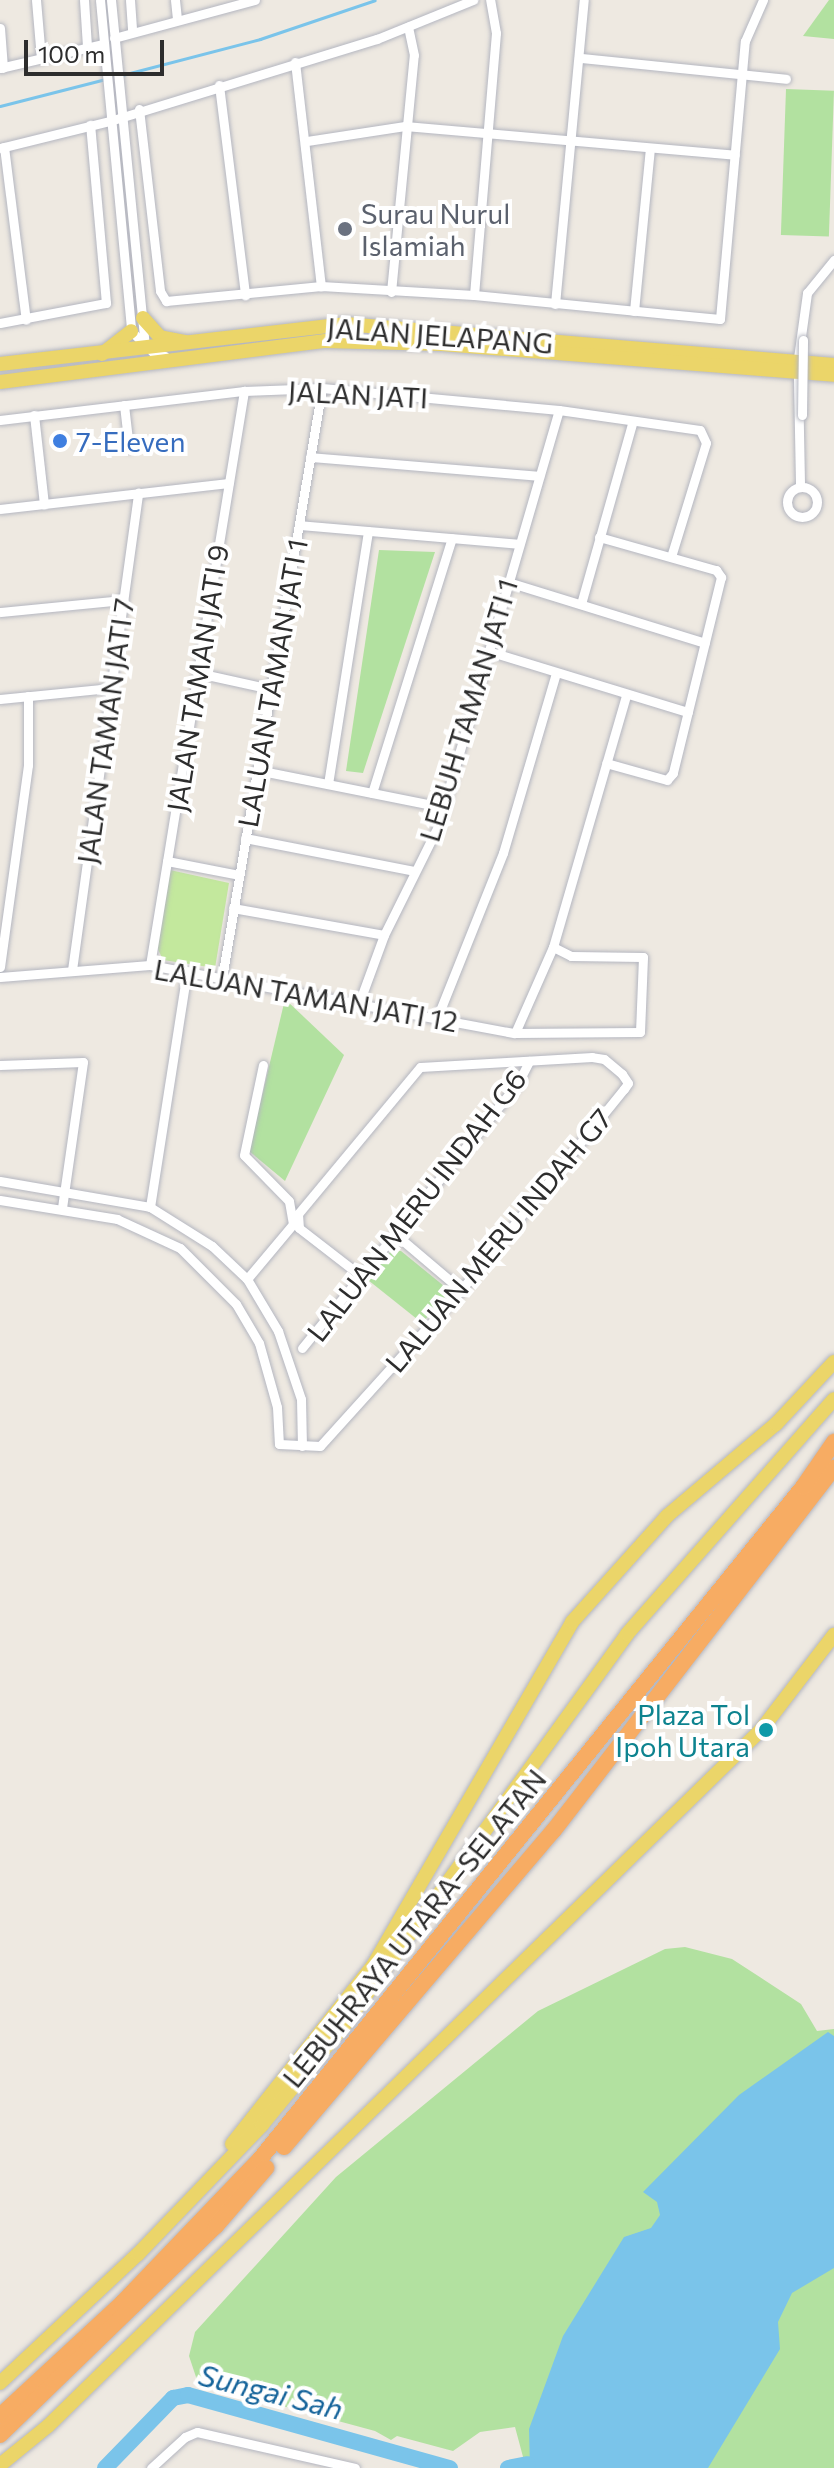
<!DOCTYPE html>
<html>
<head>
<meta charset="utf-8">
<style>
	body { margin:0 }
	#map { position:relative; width:834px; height:2468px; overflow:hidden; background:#eee9e1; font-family:Commissioner,sans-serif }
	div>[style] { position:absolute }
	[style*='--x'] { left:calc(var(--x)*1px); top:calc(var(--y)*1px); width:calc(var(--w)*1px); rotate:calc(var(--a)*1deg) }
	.green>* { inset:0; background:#b2e1a0; transform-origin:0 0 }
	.pitch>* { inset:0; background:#c3e89d }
	.water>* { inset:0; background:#7ac4ea }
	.stream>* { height:3px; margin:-1.5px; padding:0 1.5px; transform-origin:1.5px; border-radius:1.5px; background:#7ac4ea }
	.river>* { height:16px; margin:-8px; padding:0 8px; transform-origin:8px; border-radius:8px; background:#7ac4ea }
	.roads { filter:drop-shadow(0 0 2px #b4b6c0) drop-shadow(0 0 2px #b4b6c0) }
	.minor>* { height:9px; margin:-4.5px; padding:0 4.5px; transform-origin:4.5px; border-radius:4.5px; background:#fff }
	.minor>.ring { margin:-4.5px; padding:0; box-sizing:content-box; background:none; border:9px solid #fff; border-radius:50% }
	.primary>* { height:14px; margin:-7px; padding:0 7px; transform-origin:7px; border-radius:7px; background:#ebd569 }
	.motorway>* { height:16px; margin:-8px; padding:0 8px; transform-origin:8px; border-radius:8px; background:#f7ac63 }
	.bridges { filter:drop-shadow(0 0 2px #b4b6c0) drop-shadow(0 0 2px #b4b6c0) }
	.minor-bridge>* { height:9px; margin:-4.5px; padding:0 4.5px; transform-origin:4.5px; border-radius:4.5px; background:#fff }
	.dots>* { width:22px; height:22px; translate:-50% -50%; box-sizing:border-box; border:4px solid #fff; border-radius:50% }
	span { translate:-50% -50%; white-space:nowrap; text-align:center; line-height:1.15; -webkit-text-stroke:8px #fff; paint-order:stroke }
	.worship-label { font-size:28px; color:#5b616d }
	.left { translate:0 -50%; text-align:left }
	.street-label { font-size:28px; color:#2d2d2d }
	.shop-label { font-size:28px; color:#366cbe }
	.culture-label { font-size:28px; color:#0d838f }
	.right { translate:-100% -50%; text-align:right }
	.water-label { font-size:30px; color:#14639a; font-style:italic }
	.scale { position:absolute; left:24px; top:40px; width:140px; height:36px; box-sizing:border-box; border:4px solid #2d2d2d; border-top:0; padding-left:10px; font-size:24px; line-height:28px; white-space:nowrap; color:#2d2d2d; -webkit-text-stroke:6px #fff; paint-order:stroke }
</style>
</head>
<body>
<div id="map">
	<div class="green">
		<div style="clip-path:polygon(829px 0,834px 0,834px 39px,803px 36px)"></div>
		<div style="left:786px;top:89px;width:48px;height:146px;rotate:2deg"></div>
		<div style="clip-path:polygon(379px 550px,435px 552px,363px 773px,346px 771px)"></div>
		<div style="clip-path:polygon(285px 999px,344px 1055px,285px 1181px,249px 1151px)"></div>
		<div style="clip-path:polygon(391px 1251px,401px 1251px,444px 1286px,445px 1297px,422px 1323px,368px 1280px)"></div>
		<div style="clip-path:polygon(685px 1947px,732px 1959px,801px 2004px,817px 2031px,834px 2029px,834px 2468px,526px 2468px,515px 2427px,480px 2432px,453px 2451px,397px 2436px,391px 2440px,375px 2431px,198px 2383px,189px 2356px,195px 2332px,336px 2177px,538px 2011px,665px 1949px)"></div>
	</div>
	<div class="pitch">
		<div style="clip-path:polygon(170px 870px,229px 883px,215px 968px,163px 960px,156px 945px)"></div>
	</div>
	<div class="water">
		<div style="clip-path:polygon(828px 2032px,834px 2036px,834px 2268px,792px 2293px,778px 2322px,780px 2349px,708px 2468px,530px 2468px,529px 2429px,563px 2336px,624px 2237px,651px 2228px,660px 2215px,657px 2202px,643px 2192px,739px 2095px)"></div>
	</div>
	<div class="stream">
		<div style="--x:122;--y:75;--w:143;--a:-14.6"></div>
		<div style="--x:260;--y:39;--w:121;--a:-18.7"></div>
		<div style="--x:0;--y:106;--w:109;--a:-14.3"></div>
	</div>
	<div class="river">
		<div style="--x:105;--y:2468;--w:98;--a:-45.8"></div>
		<div style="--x:173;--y:2398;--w:15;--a:-11"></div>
		<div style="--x:188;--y:2395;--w:272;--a:15.6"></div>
		<div style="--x:508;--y:2468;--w:20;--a:-11"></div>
	</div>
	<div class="roads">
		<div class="minor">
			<div style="--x:36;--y:0;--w:58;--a:85.1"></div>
			<div style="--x:84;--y:0;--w:47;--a:86.3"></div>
			<div style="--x:100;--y:0;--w:332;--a:84.6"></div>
			<div style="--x:131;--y:331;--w:33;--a:44"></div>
			<div style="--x:155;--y:354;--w:10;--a:11"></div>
			<div style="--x:111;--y:0;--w:349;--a:84.4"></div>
			<div style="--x:130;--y:0;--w:32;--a:86"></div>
			<div style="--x:175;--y:0;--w:20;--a:84"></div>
			<div style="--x:0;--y:28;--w:40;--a:85.7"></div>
			<div style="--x:114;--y:38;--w:146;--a:-15.1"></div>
			<div style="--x:581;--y:58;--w:206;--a:5.8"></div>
			<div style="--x:295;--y:62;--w:226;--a:83.4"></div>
			<div style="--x:0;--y:68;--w:106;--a:-13.1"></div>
			<div style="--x:219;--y:85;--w:212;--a:82.9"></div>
			<div style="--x:139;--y:109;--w:183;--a:83.4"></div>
			<div style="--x:160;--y:291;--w:12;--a:59"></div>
			<div style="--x:166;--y:301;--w:156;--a:-5.5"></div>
			<div style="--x:321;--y:286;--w:153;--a:3.4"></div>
			<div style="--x:474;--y:295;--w:247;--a:5.6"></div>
			<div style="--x:720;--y:319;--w:279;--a:-84.9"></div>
			<div style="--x:745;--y:41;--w:45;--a:-66.3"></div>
			<div style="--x:307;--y:141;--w:99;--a:-8.7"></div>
			<div style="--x:405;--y:126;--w:331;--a:5"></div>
			<div style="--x:4;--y:147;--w:174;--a:82.8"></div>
			<div style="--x:0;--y:148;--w:113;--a:-13.8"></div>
			<div style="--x:110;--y:121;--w:279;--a:-17.1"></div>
			<div style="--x:377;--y:39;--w:104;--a:-22.1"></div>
			<div style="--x:391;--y:292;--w:238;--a:-84.5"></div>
			<div style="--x:414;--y:55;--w:29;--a:-102"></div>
			<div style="--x:474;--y:295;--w:263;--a:-85.2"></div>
			<div style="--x:496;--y:33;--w:34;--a:-100"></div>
			<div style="--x:555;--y:304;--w:305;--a:-84.6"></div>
			<div style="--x:634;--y:311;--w:163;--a:-84.4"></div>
			<div style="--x:0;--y:323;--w:108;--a:-10.7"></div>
			<div style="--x:106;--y:303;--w:179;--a:-95.1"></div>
			<div style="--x:798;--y:358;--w:66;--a:-82.1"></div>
			<div style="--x:807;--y:293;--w:43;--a:-50.7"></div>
			<div style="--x:798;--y:379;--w:108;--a:88.9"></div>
			<div style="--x:124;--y:405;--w:43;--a:83.4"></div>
			<div style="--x:34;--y:415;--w:90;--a:83.6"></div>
			<div style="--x:0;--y:420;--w:246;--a:-6.8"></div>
			<div style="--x:244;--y:391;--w:78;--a:-2.2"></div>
			<div style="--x:322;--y:388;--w:238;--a:5.3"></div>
			<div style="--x:559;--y:410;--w:142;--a:8.1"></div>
			<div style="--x:700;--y:430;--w:14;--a:65"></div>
			<div style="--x:706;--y:443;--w:119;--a:107.1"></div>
			<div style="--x:310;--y:457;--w:230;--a:4.7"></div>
			<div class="ring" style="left:787px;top:487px;width:21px;height:21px"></div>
			<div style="--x:0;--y:509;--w:230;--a:-6.5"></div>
			<div style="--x:299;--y:525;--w:221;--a:4.9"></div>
			<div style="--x:599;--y:537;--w:122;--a:15.8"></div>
			<div style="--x:716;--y:570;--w:9;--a:54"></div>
			<div style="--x:721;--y:577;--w:202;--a:103.8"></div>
			<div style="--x:673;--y:773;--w:9;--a:131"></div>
			<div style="--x:667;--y:780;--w:63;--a:-164.4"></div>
			<div style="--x:508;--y:582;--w:206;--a:17.2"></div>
			<div style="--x:581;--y:604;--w:187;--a:-74.2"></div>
			<div style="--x:0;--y:612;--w:124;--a:-5.6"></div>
			<div style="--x:488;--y:651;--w:209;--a:17"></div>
			<div style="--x:198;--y:673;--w:75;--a:12.4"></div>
			<div style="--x:0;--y:699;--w:112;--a:-5.7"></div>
			<div style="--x:257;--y:770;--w:190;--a:11.3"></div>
			<div style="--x:328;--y:784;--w:256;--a:-81"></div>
			<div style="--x:372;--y:793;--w:267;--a:-72.6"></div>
			<div style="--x:245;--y:838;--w:172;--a:11"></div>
			<div style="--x:167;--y:861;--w:73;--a:11"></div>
			<div style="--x:233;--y:908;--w:153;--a:10.1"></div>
			<div style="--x:150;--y:965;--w:582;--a:-80.7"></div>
			<div style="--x:0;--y:967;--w:204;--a:-82.1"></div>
			<div style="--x:28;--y:765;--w:69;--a:-90"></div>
			<div style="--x:72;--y:970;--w:482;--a:-82.1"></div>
			<div style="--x:0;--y:977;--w:150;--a:-4.6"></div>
			<div style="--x:150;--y:965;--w:371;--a:10.6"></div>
			<div style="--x:515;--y:1033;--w:125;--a:-0.5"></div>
			<div style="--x:640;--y:1032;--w:75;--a:-87.7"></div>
			<div style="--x:643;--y:957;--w:72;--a:-179.2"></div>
			<div style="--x:571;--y:956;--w:20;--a:-153"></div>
			<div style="--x:222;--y:978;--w:598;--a:-80.38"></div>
			<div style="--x:359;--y:1003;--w:72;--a:-69.8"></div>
			<div style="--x:384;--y:935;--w:122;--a:-63.6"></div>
			<div style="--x:438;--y:826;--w:433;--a:-73.8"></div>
			<div style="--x:437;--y:1018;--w:178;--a:-68.2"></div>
			<div style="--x:503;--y:853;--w:188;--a:-73.6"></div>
			<div style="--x:515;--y:1033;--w:94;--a:-66.2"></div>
			<div style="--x:553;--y:947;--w:262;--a:-73.8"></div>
			<div style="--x:0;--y:1065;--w:83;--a:-2.1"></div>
			<div style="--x:83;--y:1062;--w:147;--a:98.2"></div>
			<div style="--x:0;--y:1181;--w:152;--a:9.8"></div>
			<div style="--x:150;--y:1207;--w:73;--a:32.2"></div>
			<div style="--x:212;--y:1246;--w:48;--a:43.3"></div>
			<div style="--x:247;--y:1279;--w:61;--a:59.2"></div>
			<div style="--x:278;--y:1331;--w:72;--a:71.3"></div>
			<div style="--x:301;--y:1399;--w:47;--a:88.8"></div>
			<div style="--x:0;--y:1200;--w:119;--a:9.2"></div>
			<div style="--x:117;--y:1219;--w:69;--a:24.7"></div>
			<div style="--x:180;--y:1248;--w:79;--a:45"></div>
			<div style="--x:236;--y:1304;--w:45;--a:59.5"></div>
			<div style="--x:259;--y:1343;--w:66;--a:74.3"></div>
			<div style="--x:277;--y:1407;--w:37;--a:87"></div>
			<div style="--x:279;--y:1444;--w:41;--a:2.8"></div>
			<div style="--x:320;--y:1446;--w:210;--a:-47.9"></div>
			<div style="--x:461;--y:1290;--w:259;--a:-51"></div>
			<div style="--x:624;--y:1089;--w:7;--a:-56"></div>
			<div style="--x:628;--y:1083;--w:11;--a:-124"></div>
			<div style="--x:622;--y:1074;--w:23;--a:-140"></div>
			<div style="--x:604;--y:1059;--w:12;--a:-171"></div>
			<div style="--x:592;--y:1057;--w:172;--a:176.7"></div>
			<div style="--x:420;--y:1067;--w:191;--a:129.7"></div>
			<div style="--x:298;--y:1214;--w:14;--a:86"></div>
			<div style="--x:299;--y:1228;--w:78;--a:37.7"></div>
			<div style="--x:150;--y:1207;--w:239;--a:-81.1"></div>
			<div style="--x:395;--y:1234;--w:87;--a:40.3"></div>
			<div style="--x:247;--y:1279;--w:72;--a:-50.1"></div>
			<div style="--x:293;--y:1224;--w:23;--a:-100"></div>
			<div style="--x:289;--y:1201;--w:64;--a:-134.4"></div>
			<div style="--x:244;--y:1155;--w:92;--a:-78.1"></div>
			<div style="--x:302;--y:1348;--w:342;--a:-50.8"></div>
			<div style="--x:518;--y:1083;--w:25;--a:-63"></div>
			<div style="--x:151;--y:2468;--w:46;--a:-42.4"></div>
			<div style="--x:185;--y:2437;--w:13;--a:-23"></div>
			<div style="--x:197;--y:2432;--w:162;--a:12.8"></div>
		</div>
		<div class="primary">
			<div style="--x:143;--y:318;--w:25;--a:48"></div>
			<div style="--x:160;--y:337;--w:25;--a:11"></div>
			<div style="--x:102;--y:354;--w:37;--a:-38"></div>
			<div style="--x:0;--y:364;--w:347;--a:-6.6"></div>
			<div style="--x:345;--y:324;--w:491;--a:4.8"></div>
			<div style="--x:0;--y:382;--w:328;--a:-7.2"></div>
			<div style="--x:325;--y:341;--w:117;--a:1.5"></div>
			<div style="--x:442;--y:344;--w:393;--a:4.5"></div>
			<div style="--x:232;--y:2144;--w:229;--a:-51.7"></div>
			<div style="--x:374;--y:1964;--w:395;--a:-59.9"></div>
			<div style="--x:572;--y:1622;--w:142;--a:-48.1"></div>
			<div style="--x:667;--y:1516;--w:143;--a:-40.2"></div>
			<div style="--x:776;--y:1424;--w:85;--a:-46.9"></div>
			<div style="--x:0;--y:2383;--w:189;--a:-43.1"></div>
			<div style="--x:138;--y:2254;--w:179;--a:-46.1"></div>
			<div style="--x:262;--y:2125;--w:131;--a:-50.6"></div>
			<div style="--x:345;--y:2024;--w:481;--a:-54.1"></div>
			<div style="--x:627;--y:1634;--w:313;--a:-48.6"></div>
			<div style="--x:0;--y:2465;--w:62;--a:-39.1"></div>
			<div style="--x:48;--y:2426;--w:996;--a:-44.31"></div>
			<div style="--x:761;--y:1730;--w:120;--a:-52.5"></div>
		</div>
		<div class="motorway">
			<div style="--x:284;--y:2147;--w:416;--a:-49.6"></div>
			<div style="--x:554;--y:1830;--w:458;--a:-52.3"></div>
			<div style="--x:0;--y:2416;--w:166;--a:-42.8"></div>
			<div style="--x:122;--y:2303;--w:199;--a:-46.2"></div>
			<div style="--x:260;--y:2159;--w:864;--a:-51.06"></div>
			<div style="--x:803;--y:1487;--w:55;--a:-55.4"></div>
			<div style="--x:0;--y:2435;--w:301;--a:-44.1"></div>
			<div style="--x:216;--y:2226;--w:77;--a:-49.2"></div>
		</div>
	</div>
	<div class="bridges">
		<div class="minor-bridge">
			<div style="--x:802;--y:415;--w:75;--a:-89.2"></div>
		</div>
	</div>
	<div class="dots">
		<div style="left:345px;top:229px;background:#6b7280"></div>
		<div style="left:60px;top:441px;background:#3f7fe0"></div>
		<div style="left:766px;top:1730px;background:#0f9aa8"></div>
	</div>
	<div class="worship-label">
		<span class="left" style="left:361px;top:229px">Surau Nurul<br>Islamiah</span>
	</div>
	<div class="street-label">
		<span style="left:440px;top:335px;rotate:4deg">JALAN JELAPANG</span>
		<span style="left:358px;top:394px;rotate:3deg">JALAN JATI</span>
		<span style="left:197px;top:678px;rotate:-81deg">JALAN TAMAN JATI 9</span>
		<span style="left:272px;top:683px;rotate:-80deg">LALUAN TAMAN JATI 1</span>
		<span style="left:468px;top:710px;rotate:-73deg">LEBUH TAMAN JATI 1</span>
		<span style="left:105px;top:731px;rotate:-82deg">JALAN TAMAN JATI 7</span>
		<span style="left:306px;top:995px;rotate:10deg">LALUAN TAMAN JATI 12</span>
		<span style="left:416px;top:1205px;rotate:-52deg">LALUAN MERU INDAH G6</span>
		<span style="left:498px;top:1240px;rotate:-50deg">LALUAN MERU INDAH G7</span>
		<span style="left:414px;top:1928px;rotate:-51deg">LEBUHRAYA UTARA–SELATAN</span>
	</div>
	<div class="shop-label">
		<span class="left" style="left:76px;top:441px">7-Eleven</span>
	</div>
	<div class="culture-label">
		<span class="right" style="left:750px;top:1730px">Plaza Tol<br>Ipoh Utara</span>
	</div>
	<div class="water-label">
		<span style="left:271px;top:2391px;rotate:14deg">Sungai Sah</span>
	</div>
	<div class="scale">100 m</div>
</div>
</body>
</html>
